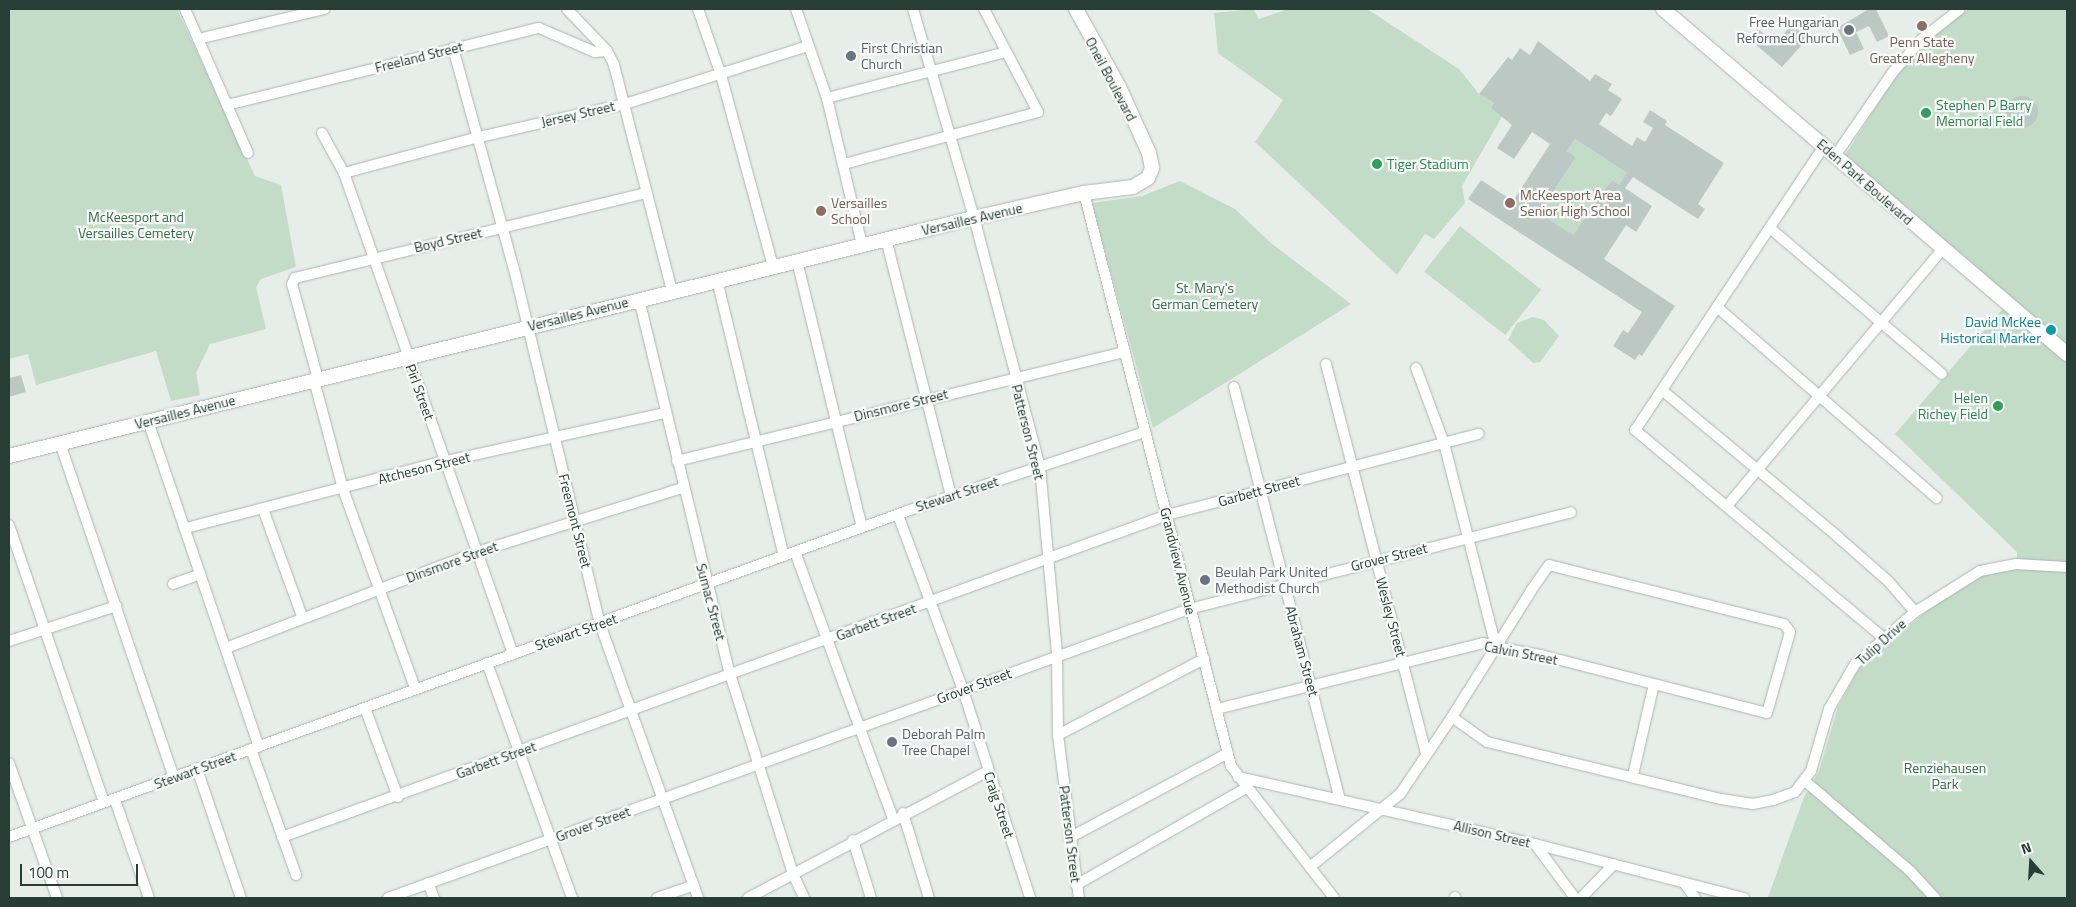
<!DOCTYPE html>
<html>
<head>
<meta charset="utf-8">
<style>
	body { margin:0 }
	#map { position:relative; width:2076px; height:907px; overflow:hidden; background:#e7eeea; font-family:"Titillium Web",sans-serif }
	div>[style] { position:absolute }
	[style*='--x'] { left:calc(var(--x)*1px); top:calc(var(--y)*1px); width:calc(var(--w)*1px); rotate:calc(var(--a)*1deg) }
	.green>* { inset:0; background:#c3dcc8; transform-origin:0 0 }
	.building>* { inset:0; background:#bcc8c3 }
	.round { border-radius:50% }
	.roads { filter:drop-shadow(0 0 1px #aab6b1) drop-shadow(0 0 1px #aab6b1) }
	.street>* { height:10px; margin:-5px; padding:0 5px; transform-origin:5px; border-radius:5px; background:#fff }
	.secondary>* { height:14px; margin:-7px; padding:0 7px; transform-origin:7px; border-radius:7px; background:#fff }
	.dots>* { width:14px; height:14px; translate:-50% -50%; box-sizing:border-box; border:2px solid #f7faf8; border-radius:50% }
	span { translate:-50% -50%; white-space:nowrap; text-align:center; line-height:1.15; -webkit-text-stroke:4.5px #f7faf8; paint-order:stroke }
	.worship-label { font-size:14px; color:#5b616d }
	.right { translate:-100% -50%; text-align:right }
	.left { translate:0 -50%; text-align:left }
	.education-label { font-size:14px; color:#785e54 }
	.street-label { font-size:14px; color:#273e37 }
	.leisure-label { font-size:14px; color:#27864d }
	.park-label { font-size:14px; color:#36704a }
	.culture-label { font-size:14px; color:#0d838f }
	.frame { position:absolute; inset:0; border:10px solid #273e37; pointer-events:none }
	.north { position:absolute; left:2006px; top:837px; width:50px; height:50px; -webkit-text-stroke:4px #f7faf8; paint-order:stroke; rotate:341deg; font-size:14px; font-weight:700; line-height:20px; text-align:center; color:#273e37 }
	.north::after { content:''; display:block; margin:auto; width:18px; height:22px; background:#273e37; clip-path:polygon(50% 0,100% 100%,50% 72%,0 100%) }
	.scale { position:absolute; left:20px; top:864px; width:118px; height:22px; box-sizing:border-box; border:2px solid #273e37; border-top:0; padding-left:6px; font-size:15px; line-height:18px; white-space:nowrap; color:#273e37; -webkit-text-stroke:4px #f7faf8; paint-order:stroke }
</style>
</head>
<body>
<div id="map">
	<div class="green">
		<div style="clip-path:polygon(9px 9px,177px 9px,255px 176px,281px 185px,296px 267px,261px 279px,256px 287px,266px 329px,210px 344px,196px 373px,200px 395px,171px 401px,156px 351px,36px 385px,28px 354px,9px 359px)"></div>
		<div style="clip-path:polygon(1253px 9px,1259px 19px,1288px 9px,1367px 9px,1459px 69px,1479px 94px,1494px 103px,1491px 108px,1503px 115px,1462px 186px,1465px 203px,1434px 239px,1425px 234px,1397px 275px,1255px 142px,1283px 100px,1218px 53px,1214px 13px)"></div>
		<div style="clip-path:polygon(1969px 9px,2067px 9px,2067px 898px,1768px 897px,1804px 797px,1819px 771px,1838px 707px,1859px 668px,1949px 592px,1982px 575px,2017px 569px,2017px 552px,1895px 434px,2012px 298px,1845px 155px,1894px 79px,1925px 42px)"></div>
		<div style="clip-path:polygon(1575px 139px,1627px 173px,1619px 185px,1612px 180px,1583px 224px,1587px 235px,1577px 229px,1573px 235px,1539px 213px,1576px 157px,1567px 151px)"></div>
		<div style="clip-path:polygon(1180px 181px,1235px 209px,1271px 243px,1351px 304px,1153px 428px,1092px 203px,1142px 196px)"></div>
		<div style="left:1460px;top:226px;width:103px;height:58px;rotate:38deg"></div>
		<div style="clip-path:polygon(1533px 317px,1544px 320px,1559px 336px,1540px 362px,1533px 363px,1508px 340px,1517px 323px)"></div>
	</div>
	<div class="building">
		<div style="clip-path:polygon(1869px 9px,1876px 9px,1889px 36px,1877px 42px,1869px 26px,1856px 32px,1864px 49px,1850px 55px,1837px 28px)"></div>
		<div style="clip-path:polygon(1791px 24px,1808px 38px,1782px 67px,1749px 39px,1758px 29px,1777px 44px)"></div>
		<div style="clip-path:polygon(evenodd,1538px 41px,1590px 81px,1595px 74px,1612px 84px,1608px 90px,1622px 99px,1611px 116px,1606px 113px,1599px 124px,1632px 146px,1637px 137px,1645px 142px,1653px 128px,1643px 122px,1650px 110px,1667px 121px,1665px 125px,1724px 163px,1698px 204px,1705px 209px,1698px 219px,1633px 177px,1625px 188px,1652px 206px,1636px 232px,1626px 225px,1604px 259px,1675px 306px,1642px 356px,1639px 354px,1635px 360px,1613px 346px,1623px 330px,1628px 333px,1642px 312px,1468px 199px,1481px 180px,1513px 201px,1550px 144px,1532px 132px,1514px 159px,1497px 148px,1512px 125px,1491px 108px,1494px 103px,1479px 94px,1508px 57px,1512px 60px,1520px 48px,1530px 55px,1538px 41px,1575px 139px,1627px 173px,1619px 185px,1612px 180px,1573px 235px,1539px 213px,1576px 157px,1567px 151px,1575px 139px)"></div>
		<div class="round" style="left:2006px;top:96px;width:32px;height:32px"></div>
		<div style="clip-path:polygon(21px 375px,26px 392px,9px 397px,9px 378px)"></div>
	</div>
	<div class="roads">
		<div class="street">
			<div style="--x:185;--y:9;--w:157;--a:66.4"></div>
			<div style="--x:567;--y:9;--w:58;--a:46.4"></div>
			<div style="--x:607;--y:51;--w:16;--a:63"></div>
			<div style="--x:614;--y:65;--w:233;--a:75.6"></div>
			<div style="--x:698;--y:9;--w:70;--a:70.8"></div>
			<div style="--x:721;--y:75;--w:198;--a:74.8"></div>
			<div style="--x:796;--y:9;--w:94;--a:70.8"></div>
			<div style="--x:827;--y:98;--w:151;--a:76.6"></div>
			<div style="--x:913;--y:9;--w:225;--a:73.7"></div>
			<div style="--x:976;--y:225;--w:250;--a:75.2"></div>
			<div style="--x:1040;--y:467;--w:189;--a:84.8"></div>
			<div style="--x:1057;--y:655;--w:80;--a:89.3"></div>
			<div style="--x:1058;--y:735;--w:164;--a:82.7"></div>
			<div style="--x:198;--y:39;--w:130;--a:-13.4"></div>
			<div style="--x:453;--y:48;--w:233;--a:74.6"></div>
			<div style="--x:515;--y:273;--w:361;--a:76.4"></div>
			<div style="--x:600;--y:624;--w:291;--a:70.3"></div>
			<div style="--x:827;--y:98;--w:185;--a:-14.4"></div>
			<div style="--x:227;--y:105;--w:321;--a:-13.9"></div>
			<div style="--x:539;--y:28;--w:61;--a:23.2"></div>
			<div style="--x:595;--y:52;--w:12;--a:-5"></div>
			<div style="--x:322;--y:133;--w:46;--a:61.2"></div>
			<div style="--x:344;--y:173;--w:510;--a:70.64"></div>
			<div style="--x:1824;--y:146;--w:341;--a:123.6"></div>
			<div style="--x:1635;--y:430;--w:324;--a:39.9"></div>
			<div style="--x:1835;--y:156;--w:102;--a:-55.4"></div>
			<div style="--x:1893;--y:72;--w:44;--a:-48.7"></div>
			<div style="--x:1922;--y:39;--w:48;--a:-38.3"></div>
			<div style="--x:844;--y:164;--w:201;--a:-15"></div>
			<div style="--x:1038;--y:112;--w:116;--a:-117.7"></div>
			<div style="--x:344;--y:173;--w:136;--a:-15"></div>
			<div style="--x:475;--y:138;--w:154;--a:-12.8"></div>
			<div style="--x:625;--y:104;--w:192;--a:-17.6"></div>
			<div style="--x:1084;--y:193;--w:592;--a:75.61"></div>
			<div style="--x:1231;--y:766;--w:167;--a:52"></div>
			<div style="--x:1771;--y:229;--w:224;--a:40.3"></div>
			<div style="--x:886;--y:239;--w:265;--a:75.8"></div>
			<div style="--x:797;--y:261;--w:274;--a:76.3"></div>
			<div style="--x:717;--y:280;--w:284;--a:76.4"></div>
			<div style="--x:639;--y:299;--w:386;--a:76.4"></div>
			<div style="--x:730;--y:674;--w:210;--a:72.5"></div>
			<div style="--x:793;--y:874;--w:26;--a:65"></div>
			<div style="--x:1717;--y:307;--w:291;--a:41"></div>
			<div style="--x:1326;--y:364;--w:402;--a:75.6"></div>
			<div style="--x:1416;--y:368;--w:80;--a:69.5"></div>
			<div style="--x:1444;--y:443;--w:211;--a:75.7"></div>
			<div style="--x:318;--y:379;--w:98;--a:-105.3"></div>
			<div style="--x:292;--y:284;--w:7;--a:-63"></div>
			<div style="--x:295;--y:278;--w:361;--a:-13.6"></div>
			<div style="--x:314;--y:380;--w:113;--a:75.1"></div>
			<div style="--x:343;--y:489;--w:212;--a:70.1"></div>
			<div style="--x:1234;--y:387;--w:425;--a:75.6"></div>
			<div style="--x:1663;--y:391;--w:228;--a:39.8"></div>
			<div style="--x:1838;--y:537;--w:67;--a:41.3"></div>
			<div style="--x:1888;--y:581;--w:41;--a:48.9"></div>
			<div style="--x:148;--y:421;--w:344;--a:71.2"></div>
			<div style="--x:60;--y:443;--w:354;--a:71.2"></div>
			<div style="--x:677;--y:461;--w:461;--a:-13.7"></div>
			<div style="--x:1727;--y:506;--w:336;--a:-50"></div>
			<div style="--x:263;--y:509;--w:114;--a:70"></div>
			<div style="--x:898;--y:515;--w:187;--a:69.6"></div>
			<div style="--x:963;--y:690;--w:219;--a:72.1"></div>
			<div style="--x:9;--y:525;--w:293;--a:71.1"></div>
			<div style="--x:186;--y:528;--w:268;--a:-14.5"></div>
			<div style="--x:446;--y:461;--w:223;--a:-12.4"></div>
			<div style="--x:795;--y:552;--w:284;--a:69.8"></div>
			<div style="--x:173;--y:584;--w:29;--a:-20"></div>
			<div style="--x:9;--y:641;--w:113;--a:-18.1"></div>
			<div style="--x:226;--y:648;--w:269;--a:-20.9"></div>
			<div style="--x:477;--y:552;--w:215;--a:-17.3"></div>
			<div style="--x:487;--y:663;--w:250;--a:70.1"></div>
			<div style="--x:365;--y:708;--w:95;--a:69.7"></div>
			<div style="--x:1217;--y:709;--w:274;--a:-13.9"></div>
			<div style="--x:1483;--y:643;--w:14;--a:17"></div>
			<div style="--x:1496;--y:647;--w:46;--a:10.1"></div>
			<div style="--x:1541;--y:655;--w:233;--a:14.4"></div>
			<div style="--x:1767;--y:713;--w:84;--a:-74.1"></div>
			<div style="--x:1790;--y:632;--w:10;--a:-127"></div>
			<div style="--x:1784;--y:624;--w:242;--a:-165.9"></div>
			<div style="--x:1549;--y:565;--w:32;--a:125"></div>
			<div style="--x:1531;--y:591;--w:66;--a:122"></div>
			<div style="--x:1496;--y:647;--w:83;--a:122.2"></div>
			<div style="--x:1452;--y:717;--w:93;--a:124"></div>
			<div style="--x:1400;--y:794;--w:116;--a:141"></div>
			<div style="--x:1452;--y:717;--w:43;--a:35.5"></div>
			<div style="--x:1487;--y:742;--w:241;--a:13.7"></div>
			<div style="--x:1721;--y:799;--w:32;--a:9"></div>
			<div style="--x:1753;--y:804;--w:20;--a:-11"></div>
			<div style="--x:1773;--y:800;--w:23;--a:-20"></div>
			<div style="--x:1795;--y:792;--w:26;--a:-53"></div>
			<div style="--x:1811;--y:771;--w:65;--a:-73.8"></div>
			<div style="--x:1829;--y:709;--w:52;--a:-60"></div>
			<div style="--x:1855;--y:664;--w:79;--a:-40.9"></div>
			<div style="--x:1915;--y:612;--w:77;--a:-32.2"></div>
			<div style="--x:1980;--y:571;--w:37;--a:-11"></div>
			<div style="--x:2016;--y:564;--w:51;--a:3.4"></div>
			<div style="--x:1058;--y:735;--w:165;--a:-27.5"></div>
			<div style="--x:251;--y:749;--w:134;--a:70.3"></div>
			<div style="--x:9;--y:763;--w:143;--a:70.4"></div>
			<div style="--x:197;--y:769;--w:136;--a:71.2"></div>
			<div style="--x:1633;--y:775;--w:93;--a:-77"></div>
			<div style="--x:1238;--y:777;--w:304;--a:12.7"></div>
			<div style="--x:1535;--y:844;--w:216;--a:14.5"></div>
			<div style="--x:1805;--y:781;--w:138;--a:40.6"></div>
			<div style="--x:1910;--y:871;--w:37;--a:47"></div>
			<div style="--x:115;--y:800;--w:104;--a:70.9"></div>
			<div style="--x:903;--y:813;--w:89;--a:73"></div>
			<div style="--x:9;--y:837;--w:955;--a:-19.95"></div>
			<div style="--x:907;--y:511;--w:251;--a:-18.4"></div>
			<div style="--x:282;--y:837;--w:942;--a:-19.99"></div>
			<div style="--x:1167;--y:515;--w:322;--a:-14.6"></div>
			<div style="--x:1069;--y:838;--w:180;--a:-28.1"></div>
			<div style="--x:853;--y:840;--w:61;--a:72.8"></div>
			<div style="--x:1535;--y:844;--w:67;--a:53.5"></div>
			<div style="--x:428;--y:883;--w:16;--a:68"></div>
			<div style="--x:1685;--y:884;--w:17;--a:54"></div>
			<div style="--x:1076;--y:885;--w:196;--a:-29.7"></div>
			<div style="--x:1455;--y:897;--w:1;--a:45"></div>
			<div style="--x:388;--y:898;--w:852;--a:-19.84"></div>
			<div style="--x:1189;--y:609;--w:394;--a:-14.2"></div>
			<div style="--x:657;--y:898;--w:39;--a:-19"></div>
			<div style="--x:748;--y:898;--w:272;--a:-27.9"></div>
			<div style="--x:1581;--y:898;--w:47;--a:-45.9"></div>
		</div>
		<div class="secondary">
			<div style="--x:1663;--y:9;--w:531;--a:40.5"></div>
			<div style="--x:9;--y:456;--w:993;--a:-13.87"></div>
			<div style="--x:973;--y:218;--w:114;--a:-12.7"></div>
			<div style="--x:1084;--y:193;--w:49;--a:-7"></div>
			<div style="--x:1133;--y:187;--w:17;--a:-31"></div>
			<div style="--x:1148;--y:178;--w:11;--a:-68"></div>
			<div style="--x:1152;--y:168;--w:15;--a:-101"></div>
			<div style="--x:1149;--y:153;--w:72;--a:-114.4"></div>
			<div style="--x:1119;--y:87;--w:89;--a:-118.9"></div>
		</div>
	</div>
	<div class="dots">
		<div style="left:1922px;top:26px;background:#8d6e63"></div>
		<div style="left:1849px;top:30px;background:#6b7280"></div>
		<div style="left:851px;top:56px;background:#6b7280"></div>
		<div style="left:1926px;top:113px;background:#2e9e5b"></div>
		<div style="left:1377px;top:164px;background:#2e9e5b"></div>
		<div style="left:1510px;top:203px;background:#8d6e63"></div>
		<div style="left:821px;top:211px;background:#8d6e63"></div>
		<div style="left:2051px;top:330px;background:#0f9aa8"></div>
		<div style="left:1998px;top:406px;background:#2e9e5b"></div>
		<div style="left:1205px;top:580px;background:#6b7280"></div>
		<div style="left:892px;top:742px;background:#6b7280"></div>
	</div>
	<div class="worship-label">
		<span class="right" style="left:1839px;top:30px">Free Hungarian<br>Reformed Church</span>
		<span class="left" style="left:861px;top:56px">First Christian<br>Church</span>
		<span class="left" style="left:1215px;top:580px">Beulah Park United<br>Methodist Church</span>
		<span class="left" style="left:902px;top:742px">Deborah Palm<br>Tree Chapel</span>
	</div>
	<div class="education-label">
		<span style="left:1922px;top:50px">Penn State<br>Greater Allegheny</span>
		<span class="left" style="left:1520px;top:203px">McKeesport Area<br>Senior High School</span>
		<span class="left" style="left:831px;top:211px">Versailles<br>School</span>
	</div>
	<div class="street-label">
		<span style="left:419px;top:57px;rotate:-14deg">Freeland Street</span>
		<span style="left:1111px;top:79px;rotate:62deg">Oneil Boulevard</span>
		<span style="left:578px;top:114px;rotate:-13deg">Jersey Street</span>
		<span style="left:1865px;top:182px;rotate:41deg">Eden Park Boulevard</span>
		<span style="left:972px;top:219px;rotate:-13deg">Versailles Avenue</span>
		<span style="left:448px;top:240px;rotate:-13deg">Boyd Street</span>
		<span style="left:578px;top:314px;rotate:-14deg">Versailles Avenue</span>
		<span style="left:420px;top:392px;rotate:70deg">Pirl Street</span>
		<span style="left:901px;top:405px;rotate:-14deg">Dinsmore Street</span>
		<span style="left:185px;top:412px;rotate:-14deg">Versailles Avenue</span>
		<span style="left:1028px;top:432px;rotate:76deg">Patterson Street</span>
		<span style="left:424px;top:468px;rotate:-14deg">Atcheson Street</span>
		<span style="left:1259px;top:491px;rotate:-15deg">Garbett Street</span>
		<span style="left:957px;top:494px;rotate:-18deg">Stewart Street</span>
		<span style="left:575px;top:521px;rotate:76deg">Freemont Street</span>
		<span style="left:1389px;top:557px;rotate:-14deg">Grover Street</span>
		<span style="left:1178px;top:561px;rotate:76deg">Grandview Avenue</span>
		<span style="left:452px;top:562px;rotate:-20deg">Dinsmore Street</span>
		<span style="left:711px;top:602px;rotate:75deg">Sumac Street</span>
		<span style="left:1391px;top:617px;rotate:75deg">Wesley Street</span>
		<span style="left:876px;top:622px;rotate:-20deg">Garbett Street</span>
		<span style="left:576px;top:632px;rotate:-19deg">Stewart Street</span>
		<span style="left:1881px;top:642px;rotate:-42deg">Tulip Drive</span>
		<span style="left:1302px;top:651px;rotate:75deg">Abraham Street</span>
		<span style="left:1521px;top:653px;rotate:11deg">Calvin Street</span>
		<span style="left:974px;top:686px;rotate:-20deg">Grover Street</span>
		<span style="left:496px;top:760px;rotate:-20deg">Garbett Street</span>
		<span style="left:195px;top:770px;rotate:-20deg">Stewart Street</span>
		<span style="left:999px;top:805px;rotate:72deg">Craig Street</span>
		<span style="left:593px;top:824px;rotate:-20deg">Grover Street</span>
		<span style="left:1070px;top:834px;rotate:83deg">Patterson Street</span>
		<span style="left:1492px;top:834px;rotate:13deg">Allison Street</span>
	</div>
	<div class="leisure-label">
		<span class="left" style="left:1936px;top:113px">Stephen P Barry<br>Memorial Field</span>
		<span class="left" style="left:1387px;top:164px">Tiger Stadium</span>
		<span class="right" style="left:1988px;top:406px">Helen<br>Richey Field</span>
	</div>
	<div class="park-label">
		<span style="left:136px;top:225px">McKeesport and<br>Versailles Cemetery</span>
		<span style="left:1205px;top:296px">St. Mary's<br>German Cemetery</span>
		<span style="left:1945px;top:776px">Renziehausen<br>Park</span>
	</div>
	<div class="culture-label">
		<span class="right" style="left:2041px;top:330px">David McKee<br>Historical Marker</span>
	</div>
	<div class="frame"></div>
	<div class="north">N</div>
	<div class="scale">100 m</div>
</div>
</body>
</html>
